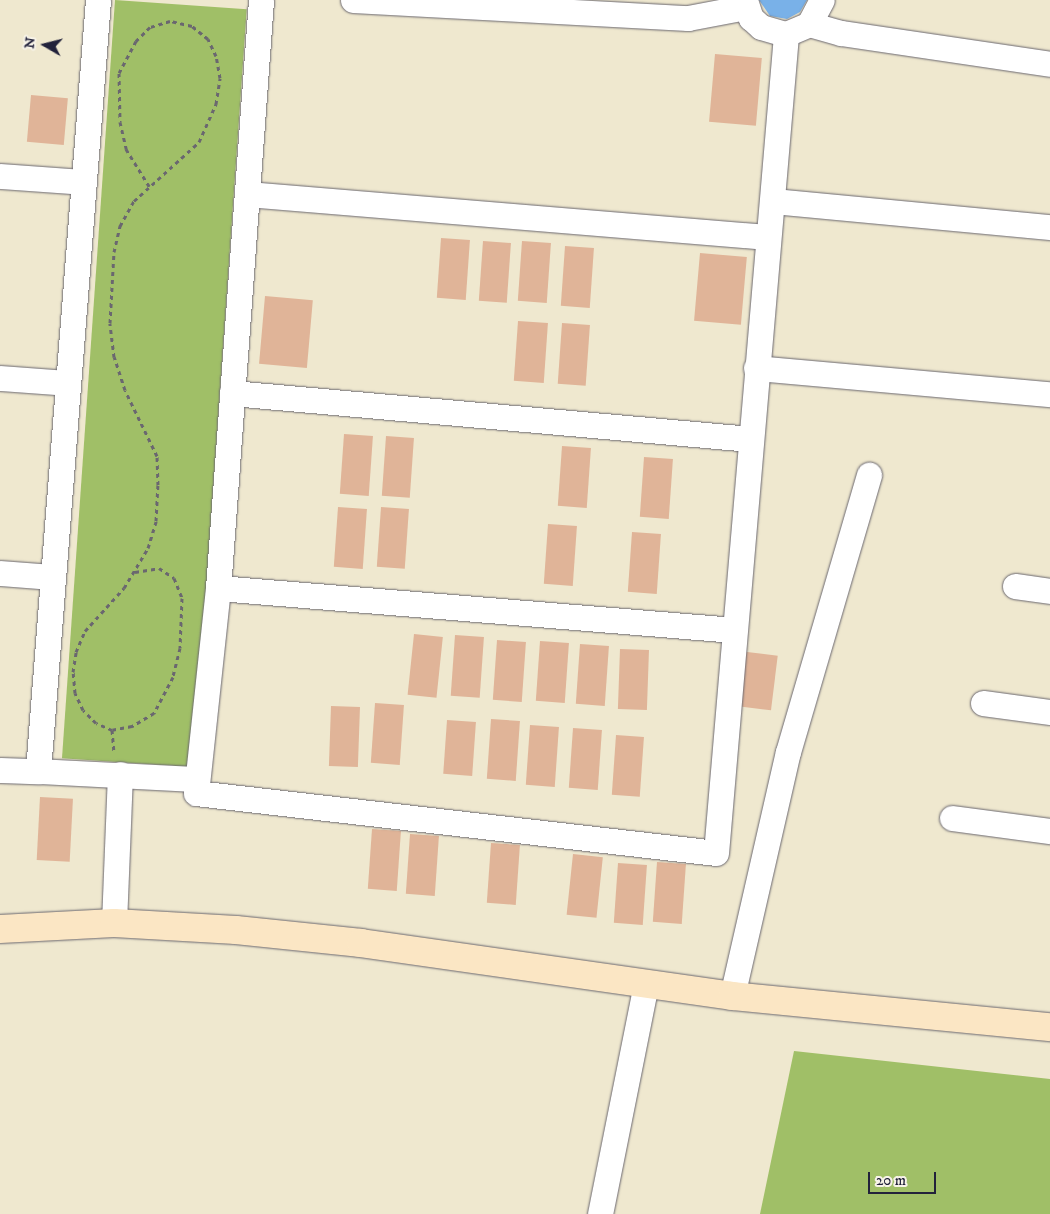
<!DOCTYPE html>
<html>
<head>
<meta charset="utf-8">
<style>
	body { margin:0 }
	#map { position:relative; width:1050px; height:1214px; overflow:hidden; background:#efe8cf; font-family:"IM FELL DW Pica",serif }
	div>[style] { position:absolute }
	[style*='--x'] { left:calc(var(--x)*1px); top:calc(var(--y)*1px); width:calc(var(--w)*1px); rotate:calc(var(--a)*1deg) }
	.green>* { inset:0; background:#a0bf67; transform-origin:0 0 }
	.water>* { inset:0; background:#79b1e8 }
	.building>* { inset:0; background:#e0b498; transform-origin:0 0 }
	.path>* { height:3px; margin-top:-1.5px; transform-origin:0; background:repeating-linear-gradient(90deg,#6a676f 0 4px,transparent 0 8px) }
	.roads { filter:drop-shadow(0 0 1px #6a676f) drop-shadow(0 0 1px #6a676f) }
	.minor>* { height:25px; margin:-12.5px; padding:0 12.5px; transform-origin:12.5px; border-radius:12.5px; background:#fff }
	.secondary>* { height:28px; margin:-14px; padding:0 14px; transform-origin:14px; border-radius:14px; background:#fbe6c4 }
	span { translate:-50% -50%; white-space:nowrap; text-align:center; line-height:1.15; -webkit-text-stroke:4px #f7f3e8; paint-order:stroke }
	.north { position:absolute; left:20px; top:20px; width:50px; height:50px; -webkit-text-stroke:4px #f7f3e8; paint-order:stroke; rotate:278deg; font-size:14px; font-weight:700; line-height:20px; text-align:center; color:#22223b }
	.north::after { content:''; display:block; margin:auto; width:18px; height:22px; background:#22223b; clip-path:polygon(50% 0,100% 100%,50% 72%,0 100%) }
	.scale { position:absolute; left:868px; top:1172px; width:68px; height:22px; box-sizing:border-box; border:2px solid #22223b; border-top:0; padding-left:6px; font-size:15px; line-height:18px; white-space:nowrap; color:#22223b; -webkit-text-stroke:4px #f7f3e8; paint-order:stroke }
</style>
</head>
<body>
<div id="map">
	<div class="green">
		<div style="left:115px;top:0;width:132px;height:760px;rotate:4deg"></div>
		<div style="clip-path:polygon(794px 1051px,1050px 1079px,1050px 1214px,760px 1214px)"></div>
	</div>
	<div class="water">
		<div style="clip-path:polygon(759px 0,807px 0,800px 12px,787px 19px,770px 16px)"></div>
	</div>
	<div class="building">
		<div style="left:715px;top:54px;width:47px;height:68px;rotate:5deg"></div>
		<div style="left:31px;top:95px;width:37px;height:47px;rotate:5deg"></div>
		<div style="left:441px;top:238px;width:29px;height:60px;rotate:4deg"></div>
		<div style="left:483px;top:241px;width:28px;height:60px;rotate:4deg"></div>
		<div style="left:522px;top:241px;width:29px;height:60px;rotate:4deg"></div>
		<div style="left:565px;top:246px;width:29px;height:60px;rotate:4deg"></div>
		<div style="left:700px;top:253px;width:47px;height:68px;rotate:5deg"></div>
		<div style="left:265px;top:296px;width:48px;height:68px;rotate:5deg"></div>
		<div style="left:518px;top:321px;width:30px;height:60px;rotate:4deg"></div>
		<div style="left:562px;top:323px;width:28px;height:61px;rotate:4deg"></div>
		<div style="left:344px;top:434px;width:29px;height:60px;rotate:4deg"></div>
		<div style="left:386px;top:436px;width:28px;height:60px;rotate:4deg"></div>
		<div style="left:562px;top:446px;width:29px;height:60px;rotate:4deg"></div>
		<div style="left:644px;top:457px;width:29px;height:60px;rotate:4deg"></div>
		<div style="left:338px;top:507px;width:29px;height:60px;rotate:4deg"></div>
		<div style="left:381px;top:507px;width:28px;height:60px;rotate:4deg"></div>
		<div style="left:548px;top:524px;width:29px;height:60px;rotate:4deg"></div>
		<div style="left:632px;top:532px;width:29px;height:60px;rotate:4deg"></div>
		<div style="left:414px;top:634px;width:29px;height:61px;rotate:6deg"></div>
		<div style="left:455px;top:635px;width:29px;height:61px;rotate:4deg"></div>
		<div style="left:497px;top:640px;width:29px;height:60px;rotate:4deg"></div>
		<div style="left:540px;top:641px;width:29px;height:60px;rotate:4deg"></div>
		<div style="left:580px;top:644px;width:29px;height:60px;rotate:4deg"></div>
		<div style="left:620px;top:649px;width:29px;height:60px;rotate:2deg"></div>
		<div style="left:739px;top:651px;width:39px;height:55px;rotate:7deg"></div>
		<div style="left:375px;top:703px;width:29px;height:60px;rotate:4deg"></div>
		<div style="left:331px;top:706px;width:29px;height:60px;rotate:2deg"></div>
		<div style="left:491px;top:719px;width:29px;height:60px;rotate:4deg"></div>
		<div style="left:447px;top:720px;width:29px;height:54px;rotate:4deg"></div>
		<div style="left:530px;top:725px;width:29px;height:60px;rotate:4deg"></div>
		<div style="left:573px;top:728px;width:29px;height:60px;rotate:4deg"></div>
		<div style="left:616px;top:735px;width:28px;height:60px;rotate:4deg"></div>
		<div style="left:40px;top:797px;width:33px;height:63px;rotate:3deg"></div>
		<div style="left:372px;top:829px;width:29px;height:60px;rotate:4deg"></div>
		<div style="left:410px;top:834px;width:29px;height:60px;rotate:4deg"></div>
		<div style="left:491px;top:843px;width:29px;height:60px;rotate:4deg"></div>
		<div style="left:573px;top:854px;width:30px;height:61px;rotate:6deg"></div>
		<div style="left:657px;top:862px;width:29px;height:60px;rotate:4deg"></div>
		<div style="left:618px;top:863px;width:29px;height:60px;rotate:4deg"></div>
	</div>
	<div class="path">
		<div style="--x:135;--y:572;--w:24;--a:-9"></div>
		<div style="--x:159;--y:568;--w:18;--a:34"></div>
		<div style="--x:174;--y:578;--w:22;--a:68"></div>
		<div style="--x:182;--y:598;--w:50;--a:92.3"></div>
		<div style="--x:180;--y:648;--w:30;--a:104"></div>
		<div style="--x:173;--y:677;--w:41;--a:117.8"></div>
		<div style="--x:154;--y:713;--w:26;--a:149"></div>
		<div style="--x:132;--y:726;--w:20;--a:169"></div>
		<div style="--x:112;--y:730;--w:17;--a:-156"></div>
		<div style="--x:96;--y:723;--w:18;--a:-135"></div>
		<div style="--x:83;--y:710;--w:19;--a:-115"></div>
		<div style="--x:75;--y:693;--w:21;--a:-95"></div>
		<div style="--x:73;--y:672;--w:20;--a:-81"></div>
		<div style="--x:76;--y:652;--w:23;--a:-67"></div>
		<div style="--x:85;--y:631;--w:58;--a:-47.8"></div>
		<div style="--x:124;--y:588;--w:47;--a:-59"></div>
		<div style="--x:148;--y:548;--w:28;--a:-73"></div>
		<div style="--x:156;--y:521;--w:36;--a:-87"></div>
		<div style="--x:158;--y:485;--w:29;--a:-92"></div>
		<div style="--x:157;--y:456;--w:73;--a:-115.9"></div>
		<div style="--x:125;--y:390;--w:35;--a:-108"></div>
		<div style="--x:114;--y:357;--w:34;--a:-97"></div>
		<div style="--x:110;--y:323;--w:71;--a:-86.8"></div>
		<div style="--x:114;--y:252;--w:27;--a:-77"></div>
		<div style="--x:120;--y:226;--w:29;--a:-61"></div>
		<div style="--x:134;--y:201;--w:88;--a:-42.2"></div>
		<div style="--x:199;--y:142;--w:42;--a:-65.9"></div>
		<div style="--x:216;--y:104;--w:26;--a:-81"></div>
		<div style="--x:220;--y:78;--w:22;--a:-100"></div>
		<div style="--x:216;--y:56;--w:19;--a:-115"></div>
		<div style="--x:208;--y:39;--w:21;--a:-141"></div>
		<div style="--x:192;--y:26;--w:23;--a:-167"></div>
		<div style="--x:170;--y:21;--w:21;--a:163"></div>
		<div style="--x:150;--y:27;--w:20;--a:135"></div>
		<div style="--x:136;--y:41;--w:36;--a:118"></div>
		<div style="--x:119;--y:73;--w:49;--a:88.8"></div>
		<div style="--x:120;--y:122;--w:28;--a:77"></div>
		<div style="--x:126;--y:149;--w:44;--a:58.1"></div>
		<div style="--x:112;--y:730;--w:21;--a:85"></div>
	</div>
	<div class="roads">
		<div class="minor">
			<div style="--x:261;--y:0;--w:590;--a:94.18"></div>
			<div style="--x:218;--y:588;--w:206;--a:96.1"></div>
			<div style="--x:196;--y:793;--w:523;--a:6.58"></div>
			<div style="--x:716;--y:853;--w:822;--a:-85.11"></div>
			<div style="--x:353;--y:0;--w:335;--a:3.1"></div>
			<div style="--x:688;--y:18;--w:59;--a:-10.7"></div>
			<div style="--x:745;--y:0;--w:19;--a:72"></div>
			<div style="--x:751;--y:18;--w:13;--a:42"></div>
			<div style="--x:761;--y:27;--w:26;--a:16"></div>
			<div style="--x:786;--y:34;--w:25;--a:-23"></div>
			<div style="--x:809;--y:24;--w:27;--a:-62"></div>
			<div style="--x:809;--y:24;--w:33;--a:16"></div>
			<div style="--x:841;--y:33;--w:211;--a:8.4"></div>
			<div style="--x:0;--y:176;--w:84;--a:4.1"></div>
			<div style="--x:247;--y:194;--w:522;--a:4.73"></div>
			<div style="--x:773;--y:201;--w:278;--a:5.4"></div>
			<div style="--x:756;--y:368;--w:295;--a:5.1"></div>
			<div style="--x:0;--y:378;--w:68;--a:4.2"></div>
			<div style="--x:232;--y:393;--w:520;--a:5.07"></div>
			<div style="--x:0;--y:573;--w:53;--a:4.3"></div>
			<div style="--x:1015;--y:586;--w:35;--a:8"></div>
			<div style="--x:218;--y:588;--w:518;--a:4.65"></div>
			<div style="--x:983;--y:703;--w:68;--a:7.7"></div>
			<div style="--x:0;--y:770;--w:38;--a:2"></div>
			<div style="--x:38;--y:771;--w:773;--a:-85.55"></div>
			<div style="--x:38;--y:771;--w:159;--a:2.9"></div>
			<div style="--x:952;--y:818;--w:99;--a:7.6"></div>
			<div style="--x:114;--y:923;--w:149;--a:-87.7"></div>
			<div style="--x:732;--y:996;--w:250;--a:-77.1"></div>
			<div style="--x:788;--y:752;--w:289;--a:-73.7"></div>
			<div style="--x:600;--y:1214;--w:235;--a:-78.7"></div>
		</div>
		<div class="secondary">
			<div style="--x:0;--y:929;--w:114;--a:-3"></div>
			<div style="--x:114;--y:923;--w:122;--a:3.3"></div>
			<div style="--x:236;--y:930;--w:126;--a:5.9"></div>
			<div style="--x:361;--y:943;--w:375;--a:8.1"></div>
			<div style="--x:732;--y:996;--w:320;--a:5.6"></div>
		</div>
	</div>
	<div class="north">N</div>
	<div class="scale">20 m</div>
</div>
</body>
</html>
